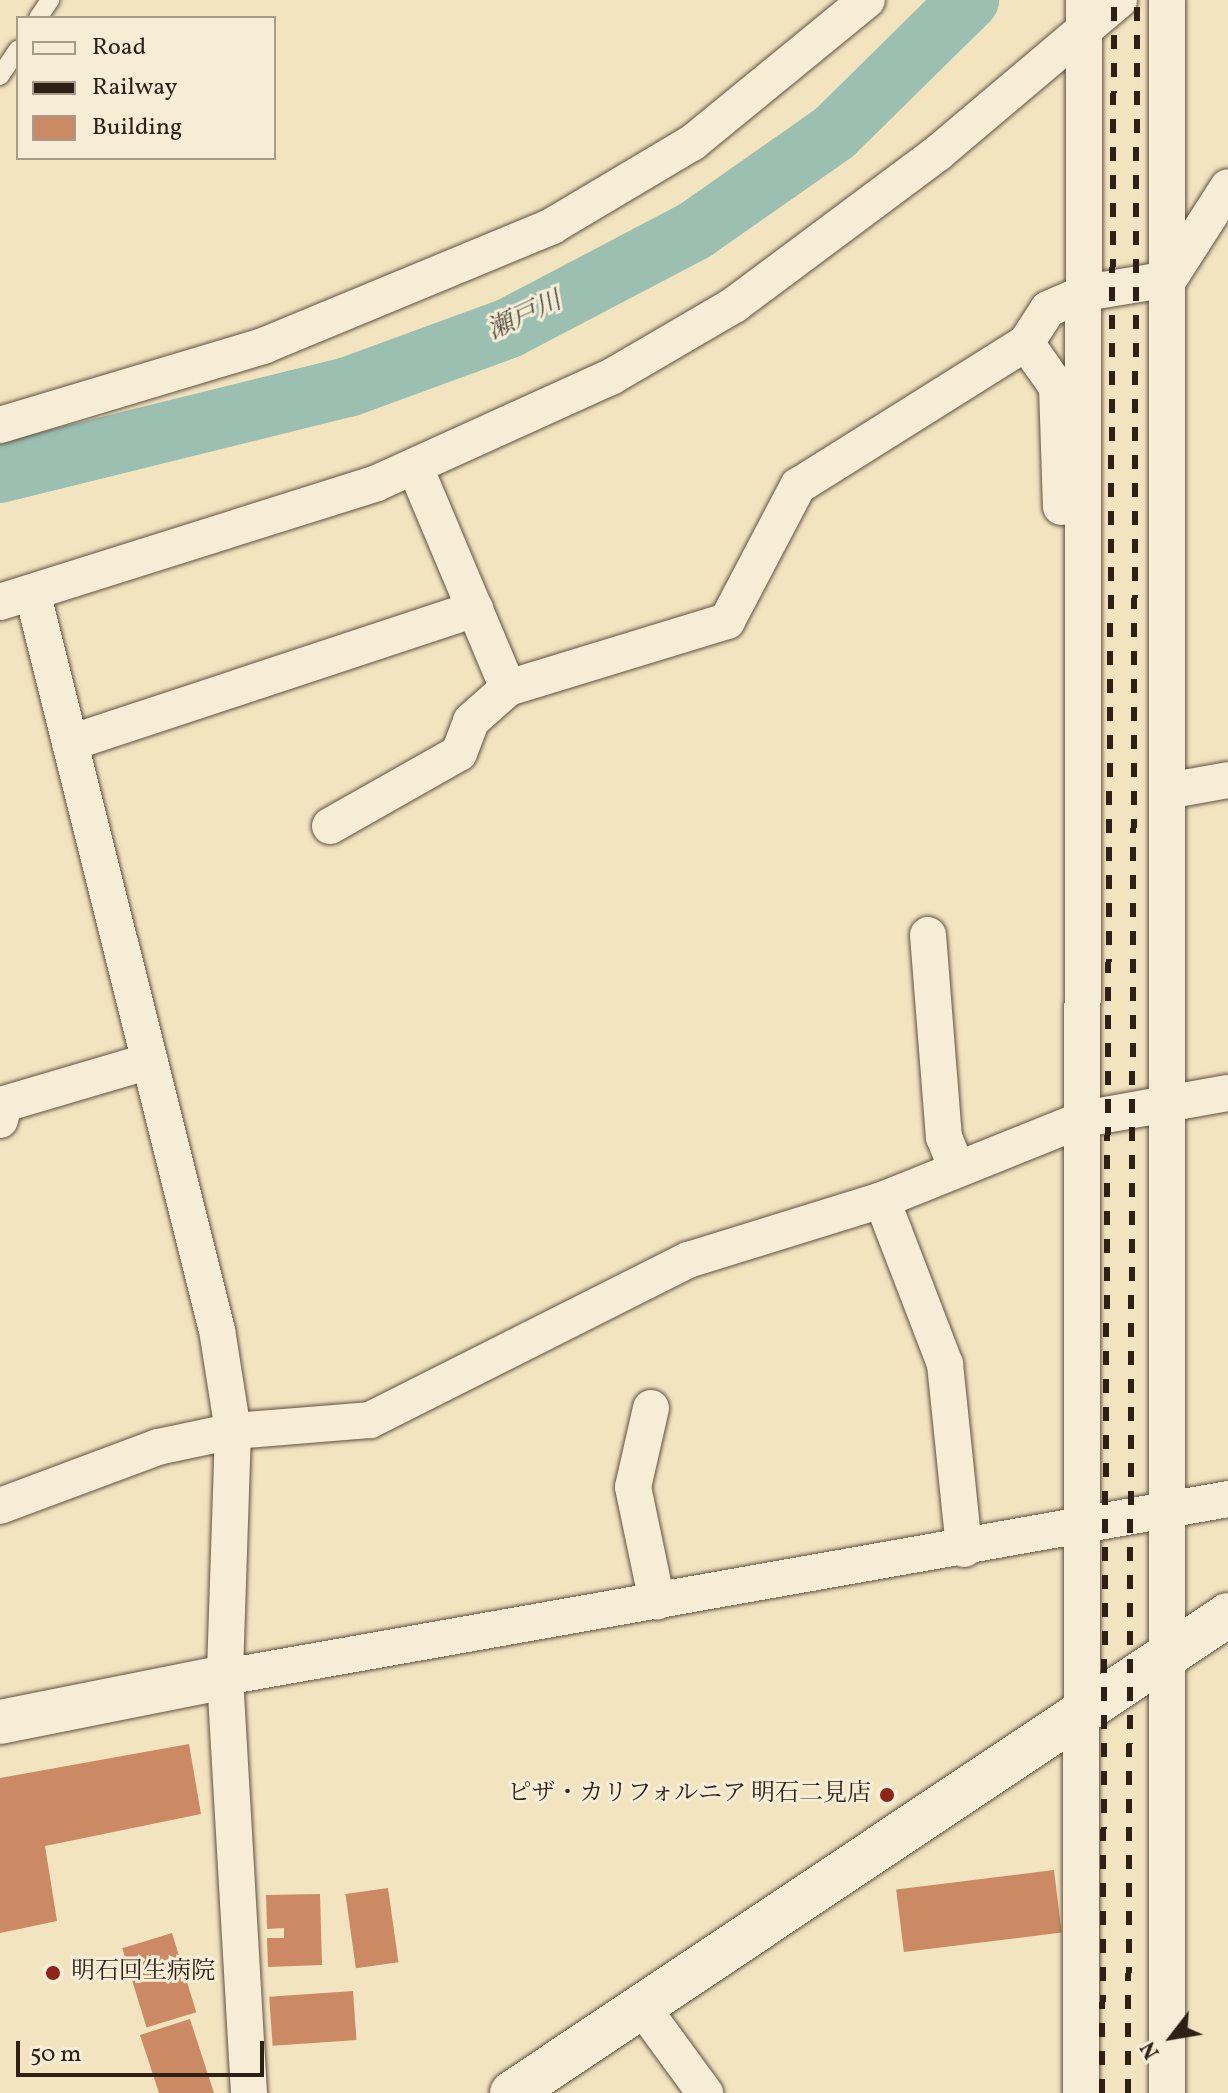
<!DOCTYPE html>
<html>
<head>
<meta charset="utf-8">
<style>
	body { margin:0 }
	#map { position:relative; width:1228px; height:2093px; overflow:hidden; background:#f3e4c0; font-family:Vollkorn,"Noto Serif JP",serif }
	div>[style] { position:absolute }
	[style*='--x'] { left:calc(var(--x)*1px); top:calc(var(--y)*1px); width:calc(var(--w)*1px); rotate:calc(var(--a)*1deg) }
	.river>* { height:60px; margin:-30px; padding:0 30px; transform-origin:30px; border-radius:30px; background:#9bbfb1 }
	.building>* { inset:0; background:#cb8a64; transform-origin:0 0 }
	.roads { filter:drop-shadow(0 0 2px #605140) drop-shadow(0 0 2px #605140) }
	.lane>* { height:18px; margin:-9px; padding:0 9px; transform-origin:9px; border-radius:9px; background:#f7edd6 }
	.street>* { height:36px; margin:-18px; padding:0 18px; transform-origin:18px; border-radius:18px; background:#f7edd6 }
	.secondary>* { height:44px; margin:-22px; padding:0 22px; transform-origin:22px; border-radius:22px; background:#f7edd6 }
	.rail>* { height:6px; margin-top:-3px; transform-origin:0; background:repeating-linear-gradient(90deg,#2f2016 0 14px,transparent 0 28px) }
	.dots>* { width:22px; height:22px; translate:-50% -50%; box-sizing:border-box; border:4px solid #f7edd6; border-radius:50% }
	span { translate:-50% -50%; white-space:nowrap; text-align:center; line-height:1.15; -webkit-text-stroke:6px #f7edd6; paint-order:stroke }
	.poi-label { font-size:24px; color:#2f2016 }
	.right { translate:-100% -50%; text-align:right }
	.left { translate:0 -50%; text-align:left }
	.water-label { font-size:26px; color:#4f5044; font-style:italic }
	.legend { position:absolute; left:16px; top:16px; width:260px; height:144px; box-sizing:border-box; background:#f7edd6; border:2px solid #a79b89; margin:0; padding:10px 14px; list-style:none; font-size:24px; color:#2f2016 }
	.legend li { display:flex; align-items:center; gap:16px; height:40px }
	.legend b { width:40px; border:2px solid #a79b89 }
	.north { position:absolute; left:1132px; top:1997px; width:80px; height:80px; -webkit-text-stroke:6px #f7edd6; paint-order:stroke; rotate:239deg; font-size:22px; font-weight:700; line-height:32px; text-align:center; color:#2f2016 }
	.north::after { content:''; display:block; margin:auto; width:28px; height:36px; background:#2f2016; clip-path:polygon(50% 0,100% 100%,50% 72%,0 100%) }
	.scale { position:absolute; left:16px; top:2041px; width:248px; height:36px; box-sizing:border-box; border:4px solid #2f2016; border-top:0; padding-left:10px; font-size:24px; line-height:28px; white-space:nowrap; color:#2f2016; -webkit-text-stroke:6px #f7edd6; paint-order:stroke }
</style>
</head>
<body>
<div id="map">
	<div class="river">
		<div style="--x:0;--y:473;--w:358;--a:-13.9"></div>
		<div style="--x:348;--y:387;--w:171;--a:-20.1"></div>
		<div style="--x:509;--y:328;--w:209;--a:-27.7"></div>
		<div style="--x:694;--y:231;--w:171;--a:-35"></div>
		<div style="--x:834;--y:133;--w:190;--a:-44.6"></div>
	</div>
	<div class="building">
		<div style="clip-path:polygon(189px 1744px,201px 1814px,45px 1846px,57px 1921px,0 1933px,0 1778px)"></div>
		<div style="left:1054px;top:1870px;width:63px;height:159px;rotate:83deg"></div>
		<div style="left:388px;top:1888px;width:75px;height:43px;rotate:82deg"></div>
		<div style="clip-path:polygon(320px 1894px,322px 1965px,268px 1967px,267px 1938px,284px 1938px,284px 1928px,267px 1929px,266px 1895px)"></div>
		<div style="left:172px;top:1933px;width:83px;height:52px;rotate:73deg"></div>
		<div style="left:353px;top:1991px;width:49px;height:84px;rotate:86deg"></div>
		<div style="clip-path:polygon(190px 2019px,214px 2093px,159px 2093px,140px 2035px)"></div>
	</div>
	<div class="roads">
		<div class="lane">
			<div style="--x:38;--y:18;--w:22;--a:-56"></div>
			<div style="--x:0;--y:76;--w:32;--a:-56"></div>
		</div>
		<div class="street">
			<div style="--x:1026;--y:343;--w:54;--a:54.8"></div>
			<div style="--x:1057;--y:387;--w:120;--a:88.1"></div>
			<div style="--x:0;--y:425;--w:275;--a:-16.7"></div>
			<div style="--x:263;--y:346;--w:313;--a:-22.5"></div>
			<div style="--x:552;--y:226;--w:163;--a:-30.7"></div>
			<div style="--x:692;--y:143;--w:226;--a:-39.3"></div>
			<div style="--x:415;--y:467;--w:240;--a:67.2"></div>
			<div style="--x:508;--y:688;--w:229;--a:-17"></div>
			<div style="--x:727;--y:621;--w:153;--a:-62.3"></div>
			<div style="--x:798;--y:486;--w:269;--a:-32.1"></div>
			<div style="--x:1026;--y:343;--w:40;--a:-57.1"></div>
			<div style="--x:1048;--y:309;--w:40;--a:-23.4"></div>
			<div style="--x:1085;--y:293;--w:85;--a:-9.5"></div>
			<div style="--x:1169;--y:279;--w:109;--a:-57.3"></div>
			<div style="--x:33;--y:595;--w:758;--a:75.95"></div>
			<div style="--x:217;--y:1330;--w:102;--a:81"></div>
			<div style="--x:233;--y:1431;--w:246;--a:91.9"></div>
			<div style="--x:225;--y:1677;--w:417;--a:86.7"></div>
			<div style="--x:0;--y:602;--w:395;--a:-17.5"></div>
			<div style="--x:377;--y:483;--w:257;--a:-24.4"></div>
			<div style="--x:611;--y:377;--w:143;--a:-30.3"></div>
			<div style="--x:734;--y:305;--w:254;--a:-36.7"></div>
			<div style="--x:938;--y:153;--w:237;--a:-40.2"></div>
			<div style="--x:70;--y:743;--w:427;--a:-18.3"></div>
			<div style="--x:1172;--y:790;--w:57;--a:-10.1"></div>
			<div style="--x:330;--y:826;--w:148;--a:-29.5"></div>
			<div style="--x:459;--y:753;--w:34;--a:-69"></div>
			<div style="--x:471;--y:721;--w:50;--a:-41.7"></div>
			<div style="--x:928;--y:935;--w:203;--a:85.5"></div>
			<div style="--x:944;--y:1137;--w:35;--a:68"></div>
			<div style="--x:0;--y:1120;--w:16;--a:-76"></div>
			<div style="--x:4;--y:1104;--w:152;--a:-16.4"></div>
			<div style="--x:882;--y:1200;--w:176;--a:69"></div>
			<div style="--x:945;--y:1364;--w:186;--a:84.1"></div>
			<div style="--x:651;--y:1408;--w:81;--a:102.8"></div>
			<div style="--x:633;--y:1487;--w:117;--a:78.2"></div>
			<div style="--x:0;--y:1506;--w:169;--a:-20.5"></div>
			<div style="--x:158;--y:1447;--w:77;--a:-12"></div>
			<div style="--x:233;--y:1431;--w:137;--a:-4.6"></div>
			<div style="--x:370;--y:1420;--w:356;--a:-26.7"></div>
			<div style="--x:688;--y:1260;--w:203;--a:-17.2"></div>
			<div style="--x:882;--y:1200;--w:217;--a:-21.9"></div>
			<div style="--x:1083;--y:1119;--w:147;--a:-10.2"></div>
			<div style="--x:225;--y:1677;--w:1019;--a:-10.06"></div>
			<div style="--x:642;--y:2007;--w:107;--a:53.8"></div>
			<div style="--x:1081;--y:2093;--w:2093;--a:-89.92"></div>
			<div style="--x:1167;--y:2093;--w:2093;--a:-90"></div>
		</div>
		<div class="secondary">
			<div style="--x:0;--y:1722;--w:229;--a:-11.3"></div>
			<div style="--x:512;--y:2093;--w:861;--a:-33.73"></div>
		</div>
	</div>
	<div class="rail">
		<div style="--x:1102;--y:2093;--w:2093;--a:-89.67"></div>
		<div style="--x:1128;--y:2093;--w:2093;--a:-89.75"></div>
	</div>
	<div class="dots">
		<div style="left:887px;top:1795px;background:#8f2418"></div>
		<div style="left:53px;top:1973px;background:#8f2418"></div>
	</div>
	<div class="poi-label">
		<span class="right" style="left:871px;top:1795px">ピザ・カリフォルニア 明石二見店</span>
		<span class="left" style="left:71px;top:1973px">明石回生病院</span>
	</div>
	<div class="water-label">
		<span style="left:525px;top:317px;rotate:-25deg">瀬戸川</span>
	</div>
	<ul class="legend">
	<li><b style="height:10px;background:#f7edd6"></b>Road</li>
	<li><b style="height:10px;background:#2f2016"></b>Railway</li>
	<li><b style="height:22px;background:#cb8a64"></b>Building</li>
	</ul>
	<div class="north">N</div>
	<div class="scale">50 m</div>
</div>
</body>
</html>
